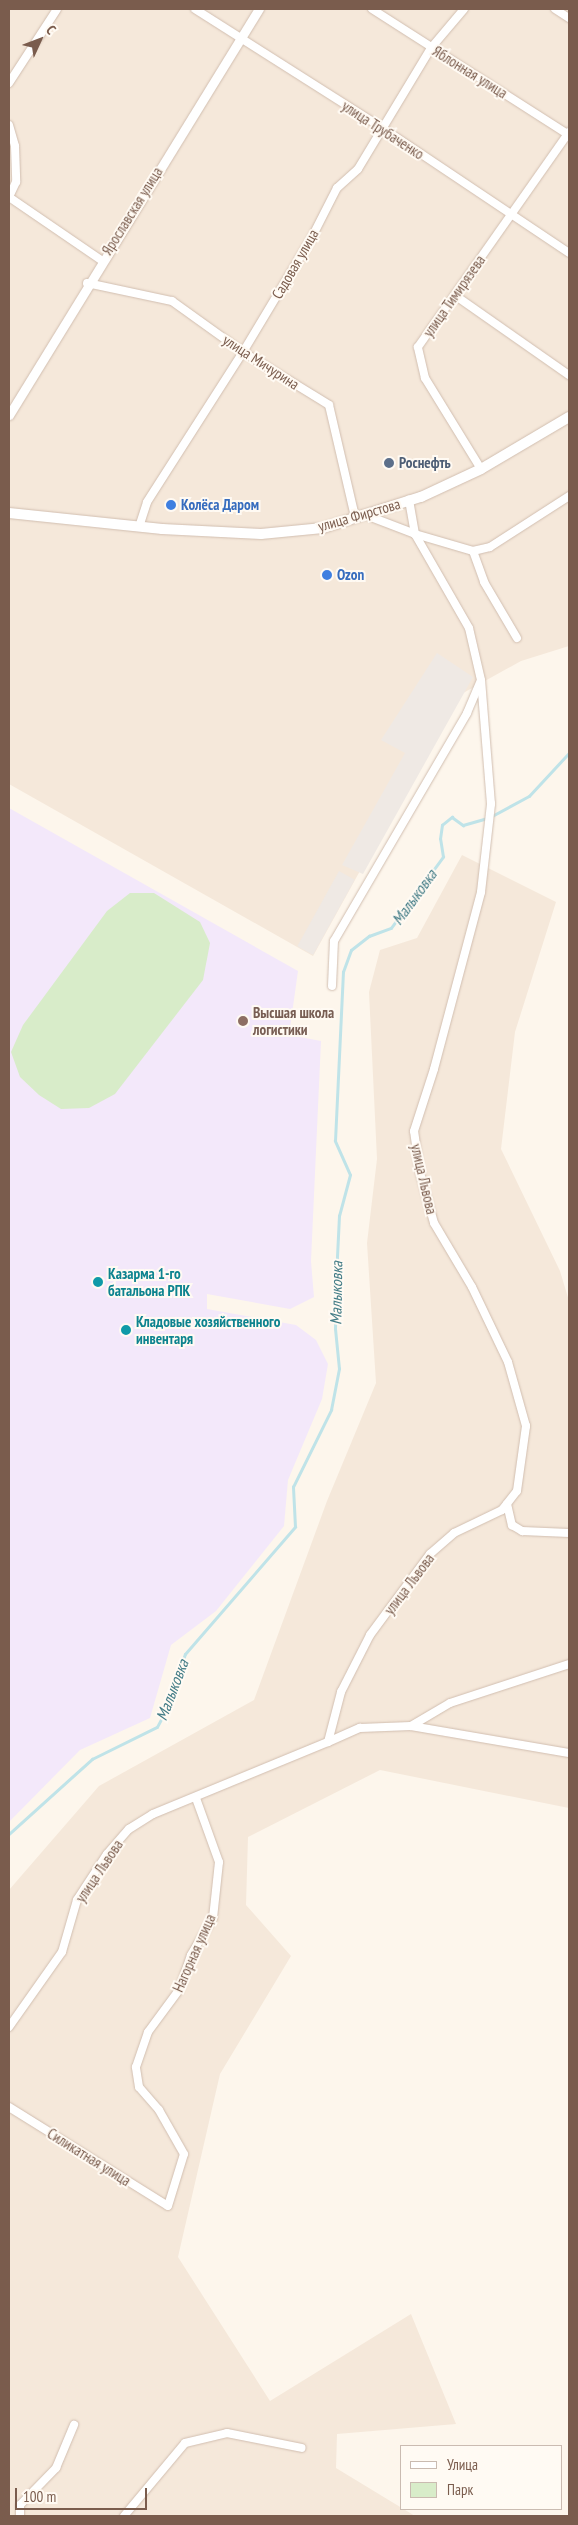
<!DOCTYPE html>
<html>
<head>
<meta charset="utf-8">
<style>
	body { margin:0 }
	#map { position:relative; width:578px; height:2525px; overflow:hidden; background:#fdf6ec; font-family:"PT Sans Narrow",sans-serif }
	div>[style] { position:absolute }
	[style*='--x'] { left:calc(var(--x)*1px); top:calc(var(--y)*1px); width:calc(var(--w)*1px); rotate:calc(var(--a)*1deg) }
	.residential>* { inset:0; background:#f5e8da }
	.industrial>* { inset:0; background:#efe9e4; transform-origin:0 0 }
	.education>* { inset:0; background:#f3e8fa }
	.green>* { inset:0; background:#d8ecc9 }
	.stream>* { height:2.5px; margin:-1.25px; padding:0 1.25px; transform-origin:1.25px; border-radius:1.25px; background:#bfe3e8 }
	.roads { filter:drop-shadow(0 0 1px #d1beb0) drop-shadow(0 0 1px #d1beb0) }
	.minor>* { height:8px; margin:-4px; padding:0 4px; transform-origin:4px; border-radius:4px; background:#fff }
	.tertiary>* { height:9px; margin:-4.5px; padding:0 4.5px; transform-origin:4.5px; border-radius:4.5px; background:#fff }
	.secondary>* { height:10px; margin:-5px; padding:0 5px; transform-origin:5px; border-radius:5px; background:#fff }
	.dots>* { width:14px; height:14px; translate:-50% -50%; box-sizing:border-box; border:2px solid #fffaf3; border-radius:50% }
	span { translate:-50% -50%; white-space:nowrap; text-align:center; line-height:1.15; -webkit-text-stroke:4px #fffaf3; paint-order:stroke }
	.street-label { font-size:15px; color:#7a5c4d }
	.service-label { font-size:15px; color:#4e5e75; font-weight:700 }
	.left { translate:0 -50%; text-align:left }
	.shop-label { font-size:15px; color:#366cbe; font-weight:700 }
	.education-label { font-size:15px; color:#785e54; font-weight:700 }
	.culture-label { font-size:15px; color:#0d838f; font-weight:700 }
	.water-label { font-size:16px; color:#437c86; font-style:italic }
	.frame { position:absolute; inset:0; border:10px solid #7a5c4d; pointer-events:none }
	.legend { position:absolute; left:400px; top:2445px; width:162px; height:65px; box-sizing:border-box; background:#fffaf3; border:1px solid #cabbb1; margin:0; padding:6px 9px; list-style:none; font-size:15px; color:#7a5c4d }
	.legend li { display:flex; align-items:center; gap:10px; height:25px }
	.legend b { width:25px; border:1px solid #cabbb1 }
	.north { position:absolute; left:15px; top:15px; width:50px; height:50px; -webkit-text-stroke:4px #fffaf3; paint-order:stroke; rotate:47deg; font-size:14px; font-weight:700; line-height:20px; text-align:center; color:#7a5c4d }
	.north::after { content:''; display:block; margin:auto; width:18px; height:22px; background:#7a5c4d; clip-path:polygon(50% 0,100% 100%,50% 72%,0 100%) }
	.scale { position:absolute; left:15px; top:2488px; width:132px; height:22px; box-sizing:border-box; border:2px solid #7a5c4d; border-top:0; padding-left:6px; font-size:15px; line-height:18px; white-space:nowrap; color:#7a5c4d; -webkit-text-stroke:4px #fffaf3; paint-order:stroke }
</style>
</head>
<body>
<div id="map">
	<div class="residential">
		<div style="clip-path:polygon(9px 9px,569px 9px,569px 646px,521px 661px,456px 697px,313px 956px,9px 784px)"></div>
		<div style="clip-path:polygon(462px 855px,556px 902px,515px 1032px,501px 1149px,560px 1271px,569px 1301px,569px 1808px,380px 1770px,248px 1837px,246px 1905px,291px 1956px,220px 2074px,178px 2257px,270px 2401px,411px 2314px,456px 2424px,337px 2434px,336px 2468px,415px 2516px,9px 2516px,9px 1890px,99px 1786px,254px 1700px,327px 1501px,376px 1383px,367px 1243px,377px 1159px,369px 992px,380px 950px,417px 938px)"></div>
	</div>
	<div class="industrial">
		<div style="clip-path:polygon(437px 653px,473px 677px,363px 874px,342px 865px,405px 753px,381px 740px)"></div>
		<div style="left:339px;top:871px;width:18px;height:86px;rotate:29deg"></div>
	</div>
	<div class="education">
		<div style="clip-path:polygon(9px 808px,298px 971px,289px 1035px,321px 1041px,311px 1261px,314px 1297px,290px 1309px,207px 1294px,207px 1309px,296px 1325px,316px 1340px,328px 1364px,322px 1399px,288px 1480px,284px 1526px,216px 1611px,171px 1645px,150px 1718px,80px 1750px,9px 1822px)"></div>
	</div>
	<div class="green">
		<div style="clip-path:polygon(130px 893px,154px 893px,200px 922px,210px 943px,203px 980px,115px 1094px,89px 1108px,61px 1109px,39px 1095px,20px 1077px,11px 1052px,23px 1025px,107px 911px)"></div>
	</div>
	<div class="stream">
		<div style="--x:492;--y:816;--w:42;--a:-28.4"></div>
		<div style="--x:529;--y:796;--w:59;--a:-47.1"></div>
		<div style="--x:9;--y:1834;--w:112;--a:-42.1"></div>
		<div style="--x:92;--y:1759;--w:72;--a:-26.2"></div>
		<div style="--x:157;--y:1727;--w:26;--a:-62"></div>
		<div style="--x:169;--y:1704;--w:52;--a:-72.3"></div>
		<div style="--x:185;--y:1654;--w:168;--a:-49.1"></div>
		<div style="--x:295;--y:1527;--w:40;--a:-92.9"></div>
		<div style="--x:293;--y:1487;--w:86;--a:-63.7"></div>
		<div style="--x:331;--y:1410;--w:42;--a:-79"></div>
		<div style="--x:339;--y:1369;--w:40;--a:-95.7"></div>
		<div style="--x:335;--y:1329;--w:52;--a:-88.9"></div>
		<div style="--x:336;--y:1277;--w:61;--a:-87.2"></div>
		<div style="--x:339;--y:1216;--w:42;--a:-75"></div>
		<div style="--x:350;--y:1175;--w:37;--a:-114"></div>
		<div style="--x:335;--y:1141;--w:169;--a:-87.3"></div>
		<div style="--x:343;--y:972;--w:23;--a:-70"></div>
		<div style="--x:351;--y:950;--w:23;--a:-38"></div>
		<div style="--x:369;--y:936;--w:23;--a:-20"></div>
		<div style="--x:391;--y:928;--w:88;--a:-53.8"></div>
		<div style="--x:443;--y:857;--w:18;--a:-99"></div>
		<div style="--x:440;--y:839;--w:14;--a:-82"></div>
		<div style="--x:442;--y:825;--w:13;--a:-39"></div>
		<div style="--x:452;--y:817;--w:14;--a:36"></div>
		<div style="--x:463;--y:825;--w:25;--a:-16"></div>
	</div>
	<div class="roads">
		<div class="minor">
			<div style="--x:195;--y:9;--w:220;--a:32.4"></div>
			<div style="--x:381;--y:127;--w:226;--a:33.8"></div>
			<div style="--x:372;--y:9;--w:234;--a:32.6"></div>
			<div style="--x:555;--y:9;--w:17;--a:33"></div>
			<div style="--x:9;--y:83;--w:88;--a:-57"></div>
			<div style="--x:9;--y:125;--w:22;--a:74"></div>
			<div style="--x:15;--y:146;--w:36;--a:88"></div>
			<div style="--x:16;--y:182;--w:17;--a:115"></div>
			<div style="--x:9;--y:197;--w:112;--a:34.4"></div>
			<div style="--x:87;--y:283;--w:87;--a:12"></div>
			<div style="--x:172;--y:301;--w:87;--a:35.7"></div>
			<div style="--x:243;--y:352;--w:101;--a:31.6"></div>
			<div style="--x:329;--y:405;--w:115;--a:76.9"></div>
			<div style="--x:456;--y:296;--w:138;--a:35"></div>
			<div style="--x:481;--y:469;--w:107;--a:-121.6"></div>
			<div style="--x:425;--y:378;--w:32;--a:-103"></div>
			<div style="--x:418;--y:347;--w:263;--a:-54.9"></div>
			<div style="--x:363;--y:514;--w:56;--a:21"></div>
			<div style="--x:415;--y:534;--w:60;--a:16.3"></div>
			<div style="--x:473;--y:551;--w:17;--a:-13"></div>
			<div style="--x:490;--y:547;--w:94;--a:-32.8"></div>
			<div style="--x:139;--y:527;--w:26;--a:-72"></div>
			<div style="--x:147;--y:502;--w:178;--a:-57.4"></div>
			<div style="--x:243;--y:352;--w:134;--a:-59"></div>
			<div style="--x:312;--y:237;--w:55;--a:-63"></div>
			<div style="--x:337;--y:188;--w:28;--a:-42"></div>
			<div style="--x:358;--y:169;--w:141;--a:-58.9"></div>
			<div style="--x:431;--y:48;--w:51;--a:-49.8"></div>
			<div style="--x:473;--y:551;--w:33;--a:70"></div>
			<div style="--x:484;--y:582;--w:65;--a:59.5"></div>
			<div style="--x:332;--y:986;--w:45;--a:-87.5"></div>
			<div style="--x:334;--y:941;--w:264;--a:-59.7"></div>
			<div style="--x:467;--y:713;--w:34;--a:-67"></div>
			<div style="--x:507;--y:1504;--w:22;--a:77"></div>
			<div style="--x:512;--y:1525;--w:12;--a:31"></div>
			<div style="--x:522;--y:1531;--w:47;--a:2.4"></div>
			<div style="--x:411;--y:1726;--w:45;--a:-30.5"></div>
			<div style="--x:450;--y:1703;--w:125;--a:-18.1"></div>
			<div style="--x:328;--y:1742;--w:35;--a:-24"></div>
			<div style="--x:360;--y:1728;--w:51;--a:-2.2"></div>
			<div style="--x:411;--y:1726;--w:160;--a:9.7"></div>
			<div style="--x:9;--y:2027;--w:92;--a:-54.8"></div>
			<div style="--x:62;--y:1952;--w:54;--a:-73.9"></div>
			<div style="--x:77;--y:1900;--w:55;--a:-56.9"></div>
			<div style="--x:107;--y:1854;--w:33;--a:-49"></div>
			<div style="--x:129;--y:1829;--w:28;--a:-32"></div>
			<div style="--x:153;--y:1814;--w:189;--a:-22.4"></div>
			<div style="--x:328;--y:1742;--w:52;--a:-75.4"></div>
			<div style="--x:341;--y:1692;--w:64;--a:-63"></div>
			<div style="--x:370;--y:1635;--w:101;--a:-53.5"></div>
			<div style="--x:430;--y:1554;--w:32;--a:-41"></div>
			<div style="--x:454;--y:1533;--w:53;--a:-25.6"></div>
			<div style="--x:502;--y:1510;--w:24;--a:-52"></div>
			<div style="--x:517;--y:1491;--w:66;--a:-82.1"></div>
			<div style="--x:526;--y:1426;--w:66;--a:-105.7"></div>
			<div style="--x:508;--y:1362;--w:83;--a:-115.6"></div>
			<div style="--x:472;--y:1287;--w:74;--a:-120.7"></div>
			<div style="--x:434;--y:1223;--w:52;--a:-105.6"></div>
			<div style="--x:420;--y:1173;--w:42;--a:-98.1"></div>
			<div style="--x:414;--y:1131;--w:65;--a:-72.1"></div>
			<div style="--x:434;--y:1069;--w:183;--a:-75.1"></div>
			<div style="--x:481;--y:892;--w:89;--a:-83.5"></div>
			<div style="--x:491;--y:804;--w:124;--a:-94.6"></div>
			<div style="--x:481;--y:680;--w:53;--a:-103"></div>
			<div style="--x:469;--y:628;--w:108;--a:-119.9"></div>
			<div style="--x:415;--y:534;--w:35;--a:-100"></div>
			<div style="--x:9;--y:2107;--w:187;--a:31.9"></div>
			<div style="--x:168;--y:2206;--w:54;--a:-72.9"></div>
			<div style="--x:184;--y:2154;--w:51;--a:-119.6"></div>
			<div style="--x:159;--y:2110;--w:30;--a:-131"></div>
			<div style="--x:139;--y:2087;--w:20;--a:-99"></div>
			<div style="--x:136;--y:2067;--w:37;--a:-71"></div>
			<div style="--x:148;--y:2032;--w:52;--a:-53.6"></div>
			<div style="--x:179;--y:1990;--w:37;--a:-71"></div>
			<div style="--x:191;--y:1955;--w:43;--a:-59.3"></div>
			<div style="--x:213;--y:1918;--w:56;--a:-83.9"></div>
			<div style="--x:219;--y:1862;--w:68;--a:-109.8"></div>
			<div style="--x:20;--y:2516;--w:11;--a:-90"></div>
			<div style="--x:20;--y:2505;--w:52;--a:-45.8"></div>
			<div style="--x:56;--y:2468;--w:47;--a:-67.3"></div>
			<div style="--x:124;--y:2516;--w:95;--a:-50.1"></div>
			<div style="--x:185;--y:2443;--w:43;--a:-13.4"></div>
			<div style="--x:227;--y:2433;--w:76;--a:11.3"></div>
		</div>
		<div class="tertiary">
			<div style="--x:9;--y:415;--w:477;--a:-58.4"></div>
		</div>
		<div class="secondary">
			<div style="--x:9;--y:513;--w:154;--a:6"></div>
			<div style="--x:162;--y:529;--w:99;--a:2.9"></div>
			<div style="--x:261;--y:534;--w:62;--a:-5.5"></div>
			<div style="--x:323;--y:528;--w:103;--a:-17.6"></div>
			<div style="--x:421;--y:497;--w:66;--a:-25"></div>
			<div style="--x:481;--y:469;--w:102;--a:-30.6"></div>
		</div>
	</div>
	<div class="dots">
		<div style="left:389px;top:463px;background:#5c6f8a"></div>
		<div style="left:171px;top:505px;background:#3f7fe0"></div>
		<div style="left:327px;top:575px;background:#3f7fe0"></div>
		<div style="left:243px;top:1021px;background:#8d6e63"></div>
		<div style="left:98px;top:1282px;background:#0f9aa8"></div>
		<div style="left:126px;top:1330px;background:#0f9aa8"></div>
	</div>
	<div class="street-label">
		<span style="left:470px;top:72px;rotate:32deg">Яблонная улица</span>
		<span style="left:383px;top:130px;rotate:33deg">улица Трубаченко</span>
		<span style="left:132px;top:211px;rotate:-58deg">Ярославская улица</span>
		<span style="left:295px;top:264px;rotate:-60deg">Садовая улица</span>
		<span style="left:454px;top:296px;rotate:-55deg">улица Тимирязева</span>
		<span style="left:261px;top:362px;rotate:33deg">улица Мичурина</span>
		<span style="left:359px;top:515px;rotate:-16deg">улица Фирстова</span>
		<span style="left:424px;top:1179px;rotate:77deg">улица Львова</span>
		<span style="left:409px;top:1584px;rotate:-53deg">улица Львова</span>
		<span style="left:99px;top:1871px;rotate:-56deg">улица Львова</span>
		<span style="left:194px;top:1953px;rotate:-66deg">Нагорная улица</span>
		<span style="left:89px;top:2157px;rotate:32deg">Силикатная улица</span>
	</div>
	<div class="service-label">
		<span class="left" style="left:399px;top:463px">Роснефть</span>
	</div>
	<div class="shop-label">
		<span class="left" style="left:181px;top:505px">Колёса Даром</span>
		<span class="left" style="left:337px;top:575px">Ozon</span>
	</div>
	<div class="education-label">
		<span class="left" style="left:253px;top:1021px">Высшая школа<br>логистики</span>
	</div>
	<div class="culture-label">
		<span class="left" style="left:108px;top:1282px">Казарма 1-го<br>батальона РПК</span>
		<span class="left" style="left:136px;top:1330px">Кладовые хозяйственного<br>инвентаря</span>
	</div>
	<div class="water-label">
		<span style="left:414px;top:897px;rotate:-54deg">Малыковка</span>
		<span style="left:336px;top:1293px;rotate:-89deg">Малыковка</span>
		<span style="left:172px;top:1690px;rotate:-69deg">Малыковка</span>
	</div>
	<div class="frame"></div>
	<ul class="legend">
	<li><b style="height:6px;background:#fff"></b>Улица</li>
	<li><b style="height:14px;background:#d8ecc9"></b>Парк</li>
	</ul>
	<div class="north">С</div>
	<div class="scale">100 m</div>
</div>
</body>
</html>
